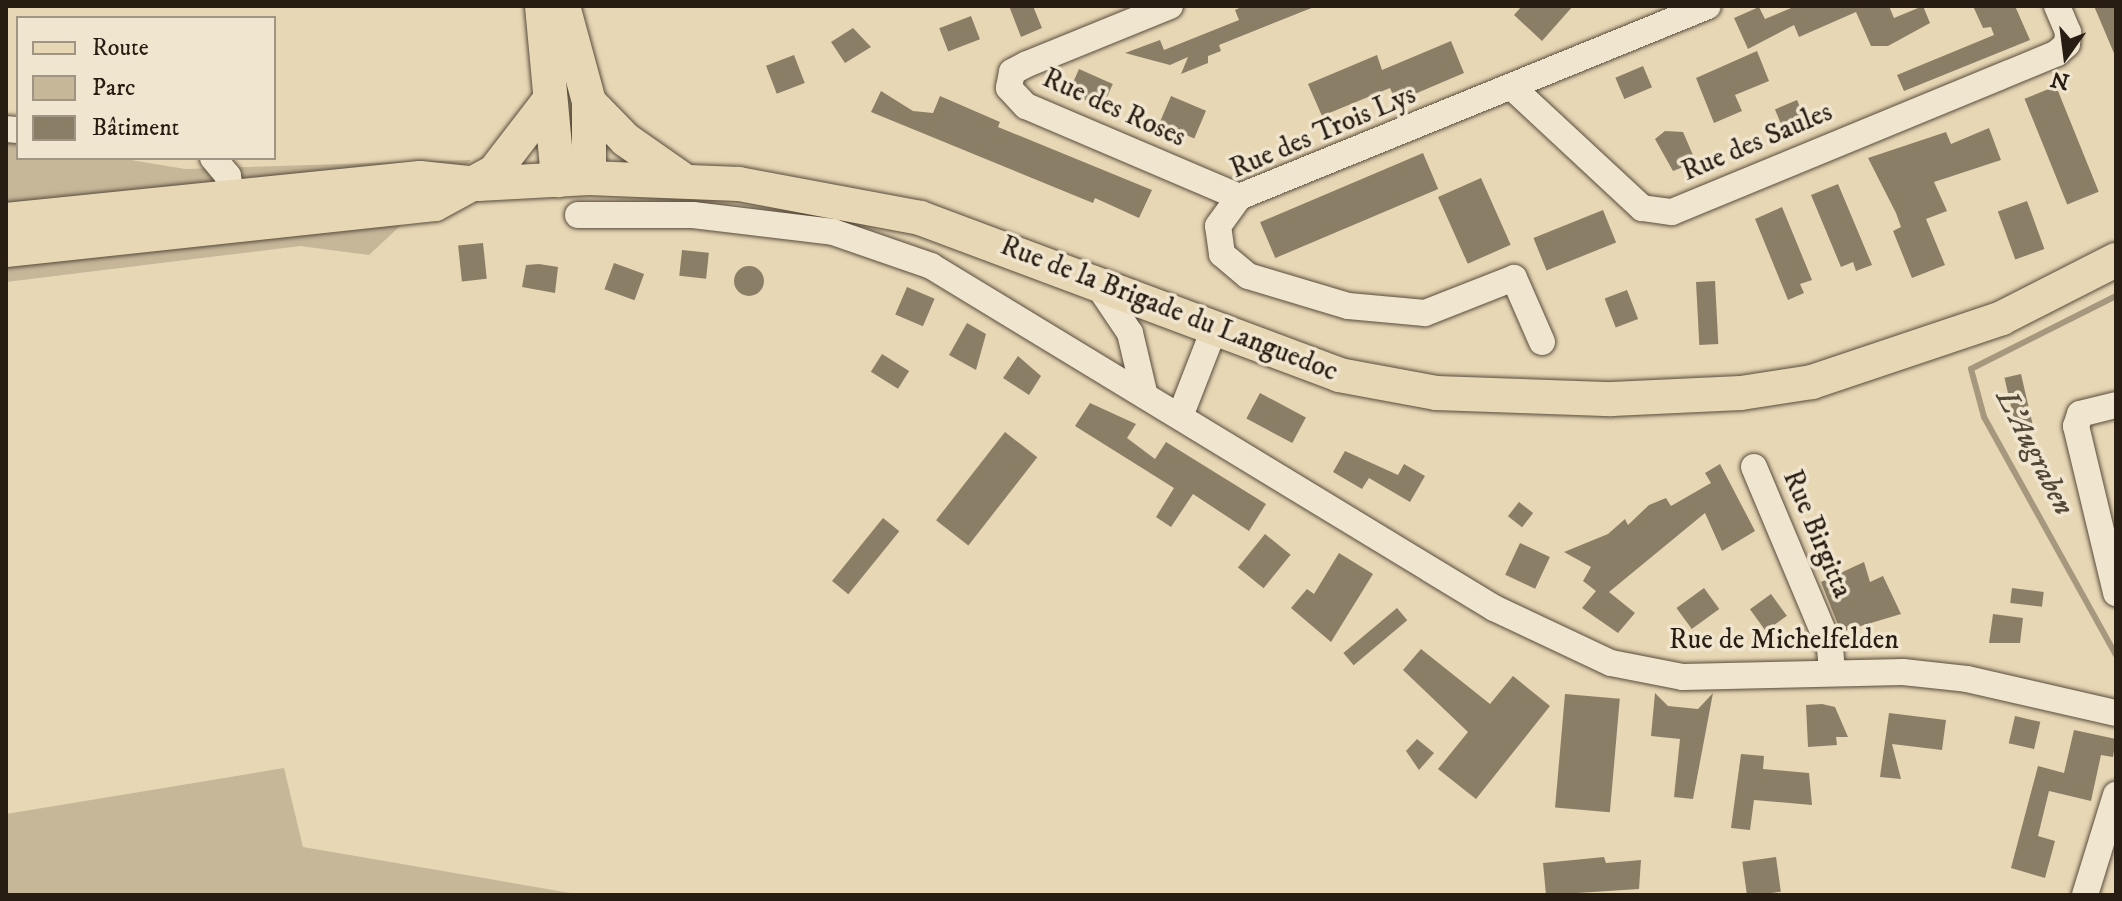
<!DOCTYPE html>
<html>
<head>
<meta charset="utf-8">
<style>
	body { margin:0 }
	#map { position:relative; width:2122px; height:901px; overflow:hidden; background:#e8d7b5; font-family:"IM FELL DW Pica",serif }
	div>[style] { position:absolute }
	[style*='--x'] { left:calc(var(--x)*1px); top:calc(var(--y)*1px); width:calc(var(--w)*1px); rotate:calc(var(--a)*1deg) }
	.green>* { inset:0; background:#c7b799 }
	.stream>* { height:6px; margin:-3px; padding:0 3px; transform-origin:3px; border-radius:3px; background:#a6987e }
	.building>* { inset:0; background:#8b7e67; transform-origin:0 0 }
	.round { border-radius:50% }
	.roads { filter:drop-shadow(0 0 2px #574c3c) drop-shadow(0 0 2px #574c3c) }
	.minor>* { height:26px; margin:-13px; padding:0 13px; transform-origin:13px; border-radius:13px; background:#f0e5cf }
	.major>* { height:34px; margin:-17px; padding:0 17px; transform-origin:17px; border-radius:17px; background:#e8d7b5 }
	span { translate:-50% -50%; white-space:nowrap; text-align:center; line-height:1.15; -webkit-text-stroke:7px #f0e5cf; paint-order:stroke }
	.street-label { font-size:28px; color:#271d13 }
	.water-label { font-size:30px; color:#534838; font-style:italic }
	.frame { position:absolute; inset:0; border:8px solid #271d13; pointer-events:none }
	.legend { position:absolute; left:16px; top:16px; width:260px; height:144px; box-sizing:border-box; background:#f0e5cf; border:2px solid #a09584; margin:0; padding:10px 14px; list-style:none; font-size:24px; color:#271d13 }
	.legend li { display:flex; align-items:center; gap:16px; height:40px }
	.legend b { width:40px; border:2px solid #a09584 }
	.north { position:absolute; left:2026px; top:16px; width:80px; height:80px; -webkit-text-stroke:6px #f0e5cf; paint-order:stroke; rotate:194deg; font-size:22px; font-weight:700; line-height:32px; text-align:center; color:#271d13 }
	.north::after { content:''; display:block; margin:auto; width:28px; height:36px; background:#271d13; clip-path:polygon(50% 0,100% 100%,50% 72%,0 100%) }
</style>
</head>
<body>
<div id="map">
	<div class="green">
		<div style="clip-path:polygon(6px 140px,18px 142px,18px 158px,119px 158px,185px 169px,471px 160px,369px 255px,300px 246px,6px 282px)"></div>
		<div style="clip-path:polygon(284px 768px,303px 847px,582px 895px,6px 895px,6px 814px)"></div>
	</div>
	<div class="stream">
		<div style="--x:2116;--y:296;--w:162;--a:153.3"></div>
		<div style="--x:1971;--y:369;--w:50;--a:74.8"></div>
		<div style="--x:1984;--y:417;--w:272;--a:61"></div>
	</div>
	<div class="building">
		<div style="clip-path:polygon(1009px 6px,1033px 6px,1042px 28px,1021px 37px)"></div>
		<div style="clip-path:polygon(1244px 6px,1314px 7px,1219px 45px,1221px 51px,1208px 56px,1208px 63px,1181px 74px,1188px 57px,1170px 65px,1125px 53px,1160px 40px,1164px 50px,1239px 20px,1235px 10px)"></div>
		<div style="clip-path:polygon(1522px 6px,1573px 6px,1542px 41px,1514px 15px)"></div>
		<div style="clip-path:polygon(1796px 6px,1889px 6px,1894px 18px,1923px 6px,1930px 23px,1888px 46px,1871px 46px,1856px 12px,1799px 37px,1794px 25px,1748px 49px,1734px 18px,1759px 7px,1765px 19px)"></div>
		<div style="clip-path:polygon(1973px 6px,2015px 6px,2030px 40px,1904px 91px,1897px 75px,1994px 35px,1991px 27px,1983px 28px)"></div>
		<div style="clip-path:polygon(2094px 6px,2116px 6px,2116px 58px)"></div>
		<div style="left:971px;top:16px;width:25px;height:34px;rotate:69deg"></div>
		<div style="clip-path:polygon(853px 28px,871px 47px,845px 63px,831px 42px)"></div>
		<div style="clip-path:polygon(1451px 41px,1464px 73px,1396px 102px,1390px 88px,1322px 116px,1308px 84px,1377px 55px,1382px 70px)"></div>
		<div style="clip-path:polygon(1757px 51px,1769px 81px,1735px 95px,1742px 111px,1714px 123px,1696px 78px)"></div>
		<div style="left:794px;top:55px;width:30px;height:30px;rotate:69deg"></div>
		<div style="left:1643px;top:66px;width:23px;height:30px;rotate:67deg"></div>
		<div style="left:1079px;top:69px;width:37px;height:26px;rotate:24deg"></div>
		<div style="left:2056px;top:86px;width:114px;height:34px;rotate:68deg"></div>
		<div style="clip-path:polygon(881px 91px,913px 111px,933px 113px,940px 96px,1000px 122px,998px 127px,1152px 190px,1139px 218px,1095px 198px,1093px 203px,871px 112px)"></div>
		<div style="left:1171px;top:96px;width:38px;height:30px;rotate:23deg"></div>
		<div style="left:1797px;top:100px;width:26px;height:24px;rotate:67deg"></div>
		<div style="clip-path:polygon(1989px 128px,2001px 160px,1934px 182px,1947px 211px,1926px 219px,1945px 265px,1912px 278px,1893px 231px,1901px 227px,1896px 213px,1868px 158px,1946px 132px,1951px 144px)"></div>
		<div style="clip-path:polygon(1665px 131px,1683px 132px,1696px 162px,1673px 171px,1655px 139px)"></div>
		<div style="left:1423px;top:153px;width:39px;height:177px;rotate:67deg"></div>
		<div style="left:1481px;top:178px;width:73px;height:47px;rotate:66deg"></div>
		<div style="clip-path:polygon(1838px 184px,1872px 265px,1856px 271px,1853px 262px,1841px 267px,1811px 195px)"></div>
		<div style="left:2027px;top:201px;width:51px;height:31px;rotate:70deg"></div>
		<div style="clip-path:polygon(1782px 207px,1812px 280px,1800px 284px,1804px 293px,1788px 300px,1755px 219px)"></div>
		<div style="left:1603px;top:210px;width:35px;height:75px;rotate:68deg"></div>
		<div style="left:483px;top:243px;width:36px;height:25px;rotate:84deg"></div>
		<div style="left:682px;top:250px;width:27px;height:26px;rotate:6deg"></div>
		<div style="left:614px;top:263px;width:32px;height:28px;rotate:20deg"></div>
		<div style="clip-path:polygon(539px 264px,558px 267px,555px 293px,522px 287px,526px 265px)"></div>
		<div class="round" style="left:734px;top:266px;width:30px;height:30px"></div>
		<div style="left:1715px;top:281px;width:63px;height:19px;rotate:87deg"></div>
		<div style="left:907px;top:287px;width:30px;height:30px;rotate:23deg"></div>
		<div style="left:1627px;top:290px;width:31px;height:24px;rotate:69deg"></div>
		<div style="clip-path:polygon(967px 323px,986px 334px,976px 370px,949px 355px)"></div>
		<div style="left:882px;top:354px;width:32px;height:21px;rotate:32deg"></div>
		<div style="clip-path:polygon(1018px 356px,1041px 376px,1029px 395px,1003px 378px)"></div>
		<div style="left:2021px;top:374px;width:57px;height:17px;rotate:77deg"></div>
		<div style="left:1260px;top:393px;width:52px;height:29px;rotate:28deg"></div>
		<div style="clip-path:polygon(1090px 403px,1136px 424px,1127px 438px,1155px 459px,1166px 442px,1266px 504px,1249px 531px,1193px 494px,1171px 527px,1156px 517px,1174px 488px,1075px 426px)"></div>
		<div style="left:1005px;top:432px;width:41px;height:112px;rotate:38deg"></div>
		<div style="clip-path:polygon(1345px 451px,1398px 475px,1404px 464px,1425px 476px,1410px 502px,1369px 478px,1362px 489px,1333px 472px)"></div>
		<div style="clip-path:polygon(1720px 464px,1755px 531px,1722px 551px,1705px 513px,1609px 592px,1635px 613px,1618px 633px,1582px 608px,1596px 591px,1583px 581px,1591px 567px,1564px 552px,1608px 534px,1625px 519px,1628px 525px,1649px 505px,1666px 498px,1671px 506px,1711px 483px,1705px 473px)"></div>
		<div style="left:1519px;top:502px;width:18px;height:18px;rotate:38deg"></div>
		<div style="left:883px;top:518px;width:21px;height:81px;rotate:39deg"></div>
		<div style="left:1265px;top:534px;width:33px;height:43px;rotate:39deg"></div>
		<div style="left:1520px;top:543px;width:33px;height:35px;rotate:25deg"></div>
		<div style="clip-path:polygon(1339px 553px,1373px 574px,1331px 642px,1291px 608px,1307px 589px,1314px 594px)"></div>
		<div style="clip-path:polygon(1864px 562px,1870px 582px,1883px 576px,1901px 614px,1841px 632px,1821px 582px)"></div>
		<div style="left:1704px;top:588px;width:26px;height:34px;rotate:54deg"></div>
		<div style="left:2012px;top:588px;width:32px;height:15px;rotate:7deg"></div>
		<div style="left:1771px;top:594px;width:27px;height:26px;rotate:54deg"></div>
		<div style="left:1397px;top:608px;width:16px;height:70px;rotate:50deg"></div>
		<div style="clip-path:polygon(1993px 614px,2023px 618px,2020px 643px,1989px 643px)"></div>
		<div style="clip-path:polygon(1421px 649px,1490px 704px,1513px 676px,1550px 706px,1476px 799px,1438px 769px,1468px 732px,1403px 670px)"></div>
		<div style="clip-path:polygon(1655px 693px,1668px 706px,1698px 709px,1713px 693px,1693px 799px,1674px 797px,1680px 739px,1651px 736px)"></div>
		<div style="left:1565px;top:694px;width:55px;height:114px;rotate:5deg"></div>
		<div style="clip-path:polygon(1822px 704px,1835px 707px,1848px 737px,1836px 737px,1837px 745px,1808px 747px,1806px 705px)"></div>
		<div style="clip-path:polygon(1889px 713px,1946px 720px,1942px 750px,1892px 744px,1901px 779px,1880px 777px)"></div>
		<div style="left:2015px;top:716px;width:26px;height:28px;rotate:13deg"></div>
		<div style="clip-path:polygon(2074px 730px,2116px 739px,2113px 757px,2101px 755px,2091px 801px,2049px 791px,2038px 836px,2055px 841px,2045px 878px,2011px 868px,2038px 766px,2064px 773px)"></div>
		<div style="clip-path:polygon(1417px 739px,1434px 753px,1419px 770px,1406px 751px)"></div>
		<div style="clip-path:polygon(1741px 754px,1764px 756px,1763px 769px,1809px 773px,1812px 805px,1754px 800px,1750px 830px,1731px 828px)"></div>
		<div style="clip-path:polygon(1604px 857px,1606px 863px,1641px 860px,1639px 889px,1546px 895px,1543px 863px)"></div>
		<div style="left:1776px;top:857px;width:35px;height:34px;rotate:82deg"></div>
	</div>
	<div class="roads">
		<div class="minor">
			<div style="--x:1170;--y:6;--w:154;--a:157.9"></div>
			<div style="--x:1027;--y:64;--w:17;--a:152"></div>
			<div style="--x:1012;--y:72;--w:16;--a:101"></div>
			<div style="--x:1009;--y:88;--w:25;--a:47"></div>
			<div style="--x:1026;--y:106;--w:232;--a:23.1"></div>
			<div style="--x:1514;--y:89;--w:175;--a:42.9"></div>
			<div style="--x:1642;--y:208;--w:30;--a:8"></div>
			<div style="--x:1672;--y:212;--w:417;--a:-22.4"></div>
			<div style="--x:2057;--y:53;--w:13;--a:-42"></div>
			<div style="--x:2067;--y:44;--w:12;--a:-85"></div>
			<div style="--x:2068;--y:32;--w:28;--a:-113"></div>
			<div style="--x:6;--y:129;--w:12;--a:5"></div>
			<div style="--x:213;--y:158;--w:23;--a:50"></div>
			<div style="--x:228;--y:176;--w:21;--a:82"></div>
			<div style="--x:578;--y:215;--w:115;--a:0"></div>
			<div style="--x:693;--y:215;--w:141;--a:6.9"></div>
			<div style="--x:833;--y:232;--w:104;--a:19.1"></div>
			<div style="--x:931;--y:266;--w:659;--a:31.28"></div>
			<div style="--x:1494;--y:608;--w:129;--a:25.2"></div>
			<div style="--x:1611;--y:663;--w:73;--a:11"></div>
			<div style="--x:1683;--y:677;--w:220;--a:-1.3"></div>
			<div style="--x:1903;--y:672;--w:64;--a:6.2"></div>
			<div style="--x:1967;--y:679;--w:153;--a:12.9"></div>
			<div style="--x:1097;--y:284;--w:59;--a:56"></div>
			<div style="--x:1130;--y:333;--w:61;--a:76.7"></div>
			<div style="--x:1542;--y:342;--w:70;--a:-113.6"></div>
			<div style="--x:1514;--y:278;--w:96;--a:158.5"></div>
			<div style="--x:1425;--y:313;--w:77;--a:-174.8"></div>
			<div style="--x:1348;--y:306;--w:104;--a:-163.3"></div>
			<div style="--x:1248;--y:276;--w:34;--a:-140"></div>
			<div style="--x:1222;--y:254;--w:28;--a:-98"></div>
			<div style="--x:1218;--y:226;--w:36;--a:-54"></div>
			<div style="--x:1239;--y:197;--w:506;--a:-22.16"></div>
			<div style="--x:2116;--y:405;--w:37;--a:166"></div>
			<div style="--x:2080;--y:414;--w:13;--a:108"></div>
			<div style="--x:2076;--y:426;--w:172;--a:76.5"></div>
			<div style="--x:1181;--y:414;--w:88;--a:-68.7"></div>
			<div style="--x:1754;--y:467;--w:196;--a:67.2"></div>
			<div style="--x:1830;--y:648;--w:24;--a:85"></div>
			<div style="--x:2085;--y:895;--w:105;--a:-72.8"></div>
		</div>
		<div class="major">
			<div style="--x:542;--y:6;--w:175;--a:84.7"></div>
			<div style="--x:563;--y:6;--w:99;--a:74.8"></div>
			<div style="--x:589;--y:102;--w:76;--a:90"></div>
			<div style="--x:589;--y:102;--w:53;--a:45.8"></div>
			<div style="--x:626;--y:140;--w:68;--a:34.9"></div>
			<div style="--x:6;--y:220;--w:416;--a:-5.8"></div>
			<div style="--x:420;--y:178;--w:58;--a:5.9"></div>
			<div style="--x:478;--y:184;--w:111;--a:-3.1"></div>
			<div style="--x:589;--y:178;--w:150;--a:2.3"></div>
			<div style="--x:739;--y:184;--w:184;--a:10.6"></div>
			<div style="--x:920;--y:218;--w:447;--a:20.5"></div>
			<div style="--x:1339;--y:375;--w:99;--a:10.5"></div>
			<div style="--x:1436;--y:393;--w:176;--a:2"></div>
			<div style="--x:1612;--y:399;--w:129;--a:-2.7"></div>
			<div style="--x:1741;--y:393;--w:72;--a:-8.8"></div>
			<div style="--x:1812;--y:382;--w:200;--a:-18.6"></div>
			<div style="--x:2002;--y:318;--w:128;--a:-27"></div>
			<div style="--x:6;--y:250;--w:431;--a:-6.1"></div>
			<div style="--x:435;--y:204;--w:67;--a:-28.5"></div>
			<div style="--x:494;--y:172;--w:88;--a:-52.4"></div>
		</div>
	</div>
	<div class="street-label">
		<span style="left:1114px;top:108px;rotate:24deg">Rue des Roses</span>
		<span style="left:1323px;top:132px;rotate:-23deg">Rue des Trois Lys</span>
		<span style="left:1757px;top:142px;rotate:-23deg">Rue des Saules</span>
		<span style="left:1169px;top:309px;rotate:21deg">Rue de la Brigade du Languedoc</span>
		<span style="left:1817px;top:534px;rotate:67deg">Rue Birgitta</span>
		<span style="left:1784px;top:640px">Rue de Michelfelden</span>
	</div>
	<div class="water-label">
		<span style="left:2034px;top:453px;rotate:63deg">L'Augraben</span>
	</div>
	<div class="frame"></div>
	<ul class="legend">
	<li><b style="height:10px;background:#e8d7b5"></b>Route</li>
	<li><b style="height:22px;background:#c7b799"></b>Parc</li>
	<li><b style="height:22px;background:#8b7e67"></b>Bâtiment</li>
	</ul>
	<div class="north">N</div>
</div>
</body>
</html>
